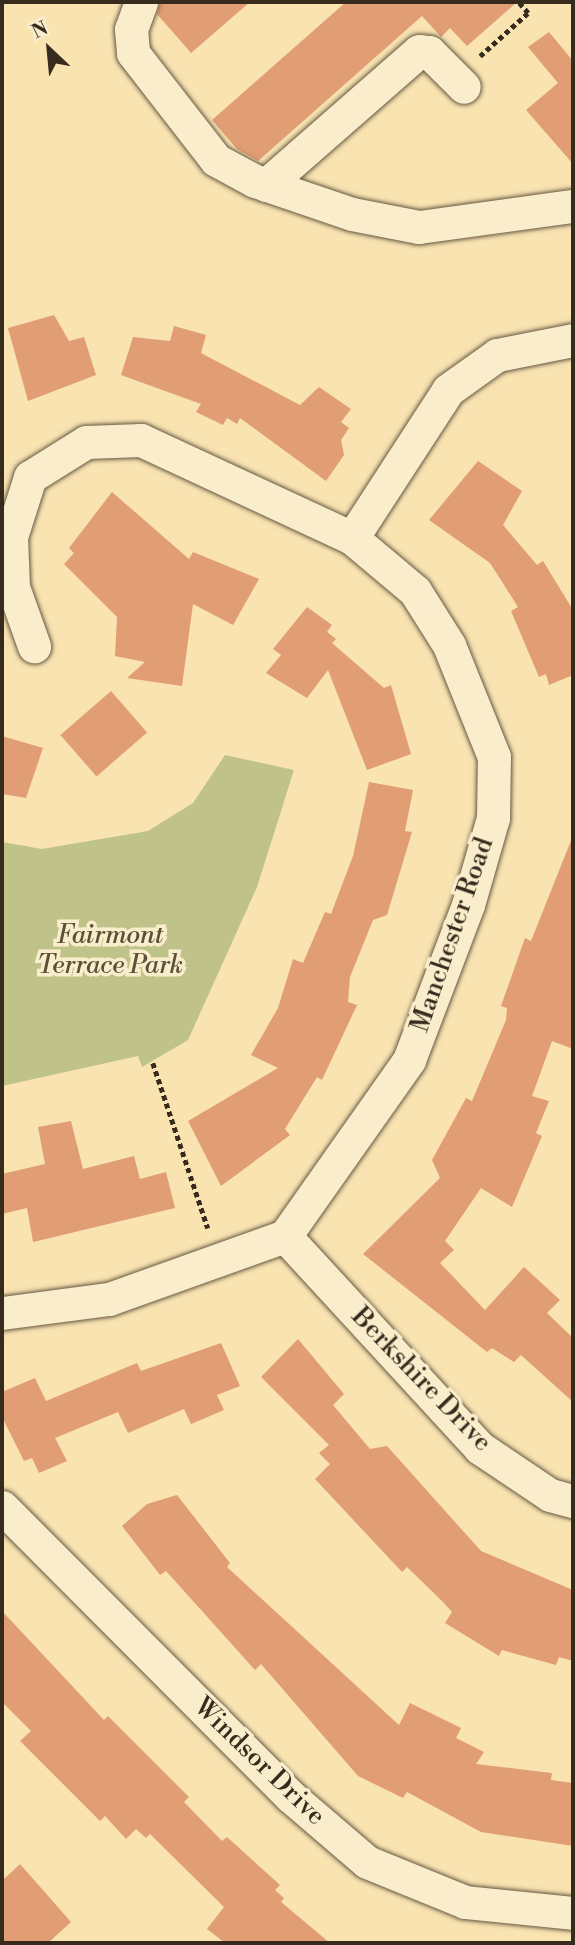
<!DOCTYPE html>
<html>
<head>
<meta charset="utf-8">
<style>
	body { margin:0 }
	#map { position:relative; width:575px; height:1945px; overflow:hidden; background:#f8e3b1; font-family:"Libre Bodoni",serif }
	div>[style] { position:absolute }
	[style*='--x'] { left:calc(var(--x)*1px); top:calc(var(--y)*1px); width:calc(var(--w)*1px); rotate:calc(var(--a)*1deg) }
	.green>* { inset:0; background:#bfc38a }
	.building>* { inset:0; background:#e19d74; transform-origin:0 0 }
	.path>* { height:4.5px; margin-top:-2.25px; transform-origin:0; background:repeating-linear-gradient(90deg,#372b1e 0 5px,transparent 0 8.5px) }
	.roads { filter:drop-shadow(0 0 2px #675943) drop-shadow(0 0 2px #675943) }
	.minor>* { height:33px; margin:-16.5px; padding:0 16.5px; transform-origin:16.5px; border-radius:16.5px; background:#faedcc }
	span { translate:-50% -50%; white-space:nowrap; text-align:center; line-height:1.15; -webkit-text-stroke:7px #faedcc; paint-order:stroke }
	.street-label { font-size:26px; color:#372b1e }
	.park-label { font-size:26px; color:#595139; font-style:italic }
	.frame { position:absolute; inset:0; border:4px solid #372b1e; pointer-events:none }
	.north { position:absolute; left:14px; top:14px; width:70px; height:70px; -webkit-text-stroke:5px #faedcc; paint-order:stroke; rotate:334deg; font-size:19px; font-weight:700; line-height:28px; text-align:center; color:#372b1e }
	.north::after { content:''; display:block; margin:auto; width:24px; height:32px; background:#372b1e; clip-path:polygon(50% 0,100% 100%,50% 72%,0 100%) }
</style>
</head>
<body>
<div id="map">
	<div class="green">
		<div style="clip-path:polygon(225px 755px,294px 770px,257px 887px,188px 1040px,142px 1067px,138px 1056px,2px 1086px,2px 842px,42px 849px,148px 831px,193px 803px)"></div>
	</div>
	<div class="building">
		<div style="clip-path:polygon(160px 2px,250px 2px,191px 53px,157px 14px)"></div>
		<div style="clip-path:polygon(346px 2px,517px 2px,467px 46px,450px 28px,441px 37px,422px 16px,258px 161px,237px 149px,212px 120px)"></div>
		<div style="clip-path:polygon(549px 32px,573px 61px,573px 164px,526px 110px,558px 83px,528px 47px)"></div>
		<div style="clip-path:polygon(54px 315px,69px 341px,84px 337px,96px 375px,28px 401px,8px 328px)"></div>
		<div style="clip-path:polygon(174px 326px,206px 335px,201px 353px,300px 405px,319px 387px,351px 409px,341px 422px,349px 428px,341px 440px,344px 455px,326px 481px,240px 418px,237px 424px,227px 418px,223px 425px,196px 412px,201px 404px,121px 375px,133px 337px,170px 341px)"></div>
		<div style="clip-path:polygon(478px 461px,522px 491px,503px 525px,537px 565px,543px 561px,573px 610px,573px 675px,549px 685px,546px 674px,539px 677px,511px 611px,518px 607px,490px 563px,429px 520px)"></div>
		<div style="clip-path:polygon(112px 492px,189px 559px,193px 552px,259px 579px,233px 625px,193px 604px,182px 686px,127px 678px,145px 662px,115px 656px,117px 617px,64px 564px,74px 553px,69px 548px)"></div>
		<div style="clip-path:polygon(307px 607px,332px 625px,327px 632px,336px 639px,332px 643px,384px 688px,391px 685px,411px 754px,367px 770px,328px 670px,307px 698px,266px 673px,281px 655px,273px 649px)"></div>
		<div style="left:111px;top:691px;width:55px;height:67px;rotate:49deg"></div>
		<div style="clip-path:polygon(2px 736px,43px 748px,26px 798px,2px 794px)"></div>
		<div style="clip-path:polygon(369px 782px,413px 790px,405px 831px,412px 832px,387px 915px,373px 920px,350px 977px,348px 1002px,357px 1005px,322px 1080px,317px 1077px,285px 1129px,290px 1135px,221px 1186px,188px 1121px,278px 1068px,251px 1055px,278px 1008px,293px 959px,303px 963px,325px 912px,331px 914px,353px 856px)"></div>
		<div style="clip-path:polygon(572px 838px,573px 1049px,552px 1041px,532px 1096px,549px 1101px,536px 1133px,542px 1136px,512px 1207px,481px 1188px,445px 1241px,454px 1250px,440px 1263px,485px 1310px,524px 1267px,560px 1300px,547px 1313px,573px 1338px,573px 1402px,521px 1355px,514px 1362px,492px 1348px,487px 1352px,363px 1254px,440px 1178px,432px 1160px,466px 1098px,472px 1101px,506px 1020px,507px 1008px,501px 1006px,525px 938px,531px 941px)"></div>
		<div style="clip-path:polygon(71px 1121px,83px 1169px,134px 1156px,140px 1179px,166px 1172px,175px 1208px,33px 1242px,27px 1208px,2px 1214px,2px 1174px,45px 1164px,38px 1127px)"></div>
		<div style="clip-path:polygon(298px 1339px,344px 1394px,333px 1405px,370px 1449px,387px 1446px,481px 1551px,573px 1590px,573px 1661px,559px 1657px,556px 1665px,502px 1650px,499px 1656px,445px 1623px,452px 1612px,442px 1601px,407px 1567px,402px 1572px,315px 1479px,330px 1464px,319px 1453px,329px 1445px,261px 1377px)"></div>
		<div style="clip-path:polygon(221px 1343px,240px 1386px,217px 1395px,224px 1410px,191px 1424px,184px 1409px,128px 1433px,118px 1412px,55px 1438px,67px 1461px,39px 1473px,32px 1458px,24px 1461px,2px 1417px,2px 1392px,35px 1378px,46px 1401px,137px 1363px,141px 1371px)"></div>
		<div style="clip-path:polygon(177px 1495px,230px 1563px,227px 1567px,399px 1725px,410px 1703px,461px 1728px,456px 1738px,484px 1752px,476px 1764px,552px 1773px,551px 1780px,573px 1783px,573px 1846px,481px 1832px,407px 1792px,403px 1798px,358px 1776px,261px 1664px,255px 1670px,166px 1571px,160px 1575px,122px 1526px,147px 1504px)"></div>
		<div style="clip-path:polygon(2px 1611px,104px 1720px,108px 1716px,189px 1797px,184px 1802px,222px 1841px,227px 1837px,280px 1885px,275px 1890px,284px 1898px,281px 1902px,330px 1943px,225px 1943px,207px 1929px,224px 1907px,150px 1834px,146px 1838px,136px 1829px,126px 1839px,105px 1816px,100px 1821px,20px 1741px,31px 1731px,2px 1702px)"></div>
		<div style="clip-path:polygon(20px 1864px,71px 1922px,48px 1943px,2px 1943px,2px 1881px)"></div>
	</div>
	<div class="path">
		<div style="--x:480;--y:56;--w:64;--a:-41.9"></div>
		<div style="--x:528;--y:13;--w:15;--a:-132"></div>
		<div style="--x:153;--y:1063;--w:174;--a:71.6"></div>
	</div>
	<div class="roads">
		<div class="minor">
			<div style="--x:141;--y:2;--w:29;--a:110"></div>
			<div style="--x:131;--y:29;--w:24;--a:85"></div>
			<div style="--x:133;--y:53;--w:135;--a:52.2"></div>
			<div style="--x:216;--y:160;--w:44;--a:28.3"></div>
			<div style="--x:255;--y:181;--w:102;--a:18.8"></div>
			<div style="--x:352;--y:214;--w:68;--a:11"></div>
			<div style="--x:419;--y:227;--w:155;--a:-7.8"></div>
			<div style="--x:266;--y:185;--w:203;--a:-41.2"></div>
			<div style="--x:419;--y:51;--w:10;--a:6"></div>
			<div style="--x:429;--y:52;--w:49;--a:45"></div>
			<div style="--x:352;--y:538;--w:176;--a:-57"></div>
			<div style="--x:448;--y:390;--w:60;--a:-35.5"></div>
			<div style="--x:497;--y:355;--w:77;--a:-11.2"></div>
			<div style="--x:285;--y:1236;--w:288;--a:47.4"></div>
			<div style="--x:480;--y:1448;--w:84;--a:33.9"></div>
			<div style="--x:550;--y:1495;--w:24;--a:15"></div>
			<div style="--x:2;--y:1313;--w:108;--a:-7.5"></div>
			<div style="--x:109;--y:1299;--w:187;--a:-19.7"></div>
			<div style="--x:285;--y:1236;--w:215;--a:-54.8"></div>
			<div style="--x:409;--y:1060;--w:166;--a:-69.2"></div>
			<div style="--x:468;--y:905;--w:91;--a:-74"></div>
			<div style="--x:493;--y:818;--w:61;--a:-89.1"></div>
			<div style="--x:494;--y:757;--w:121;--a:-111.9"></div>
			<div style="--x:449;--y:645;--w:64;--a:-122.2"></div>
			<div style="--x:415;--y:591;--w:82;--a:-139.9"></div>
			<div style="--x:352;--y:538;--w:233;--a:-155.1"></div>
			<div style="--x:141;--y:440;--w:55;--a:177.9"></div>
			<div style="--x:86;--y:442;--w:66;--a:148"></div>
			<div style="--x:30;--y:477;--w:63;--a:107.6"></div>
			<div style="--x:11;--y:537;--w:50;--a:87.7"></div>
			<div style="--x:13;--y:587;--w:63;--a:70.4"></div>
			<div style="--x:2;--y:1507;--w:408;--a:45.1"></div>
			<div style="--x:290;--y:1796;--w:101;--a:40.6"></div>
			<div style="--x:367;--y:1862;--w:106;--a:22.2"></div>
			<div style="--x:465;--y:1902;--w:109;--a:5.8"></div>
		</div>
	</div>
	<div class="street-label">
		<span style="left:453px;top:935px;rotate:-71deg">Manchester Road</span>
		<span style="left:421px;top:1380px;rotate:46deg">Berkshire Drive</span>
		<span style="left:259px;top:1762px;rotate:44deg">Windsor Drive</span>
	</div>
	<div class="park-label">
		<span style="left:110px;top:951px">Fairmont<br>Terrace Park</span>
	</div>
	<div class="frame"></div>
	<div class="north">N</div>
</div>
</body>
</html>
